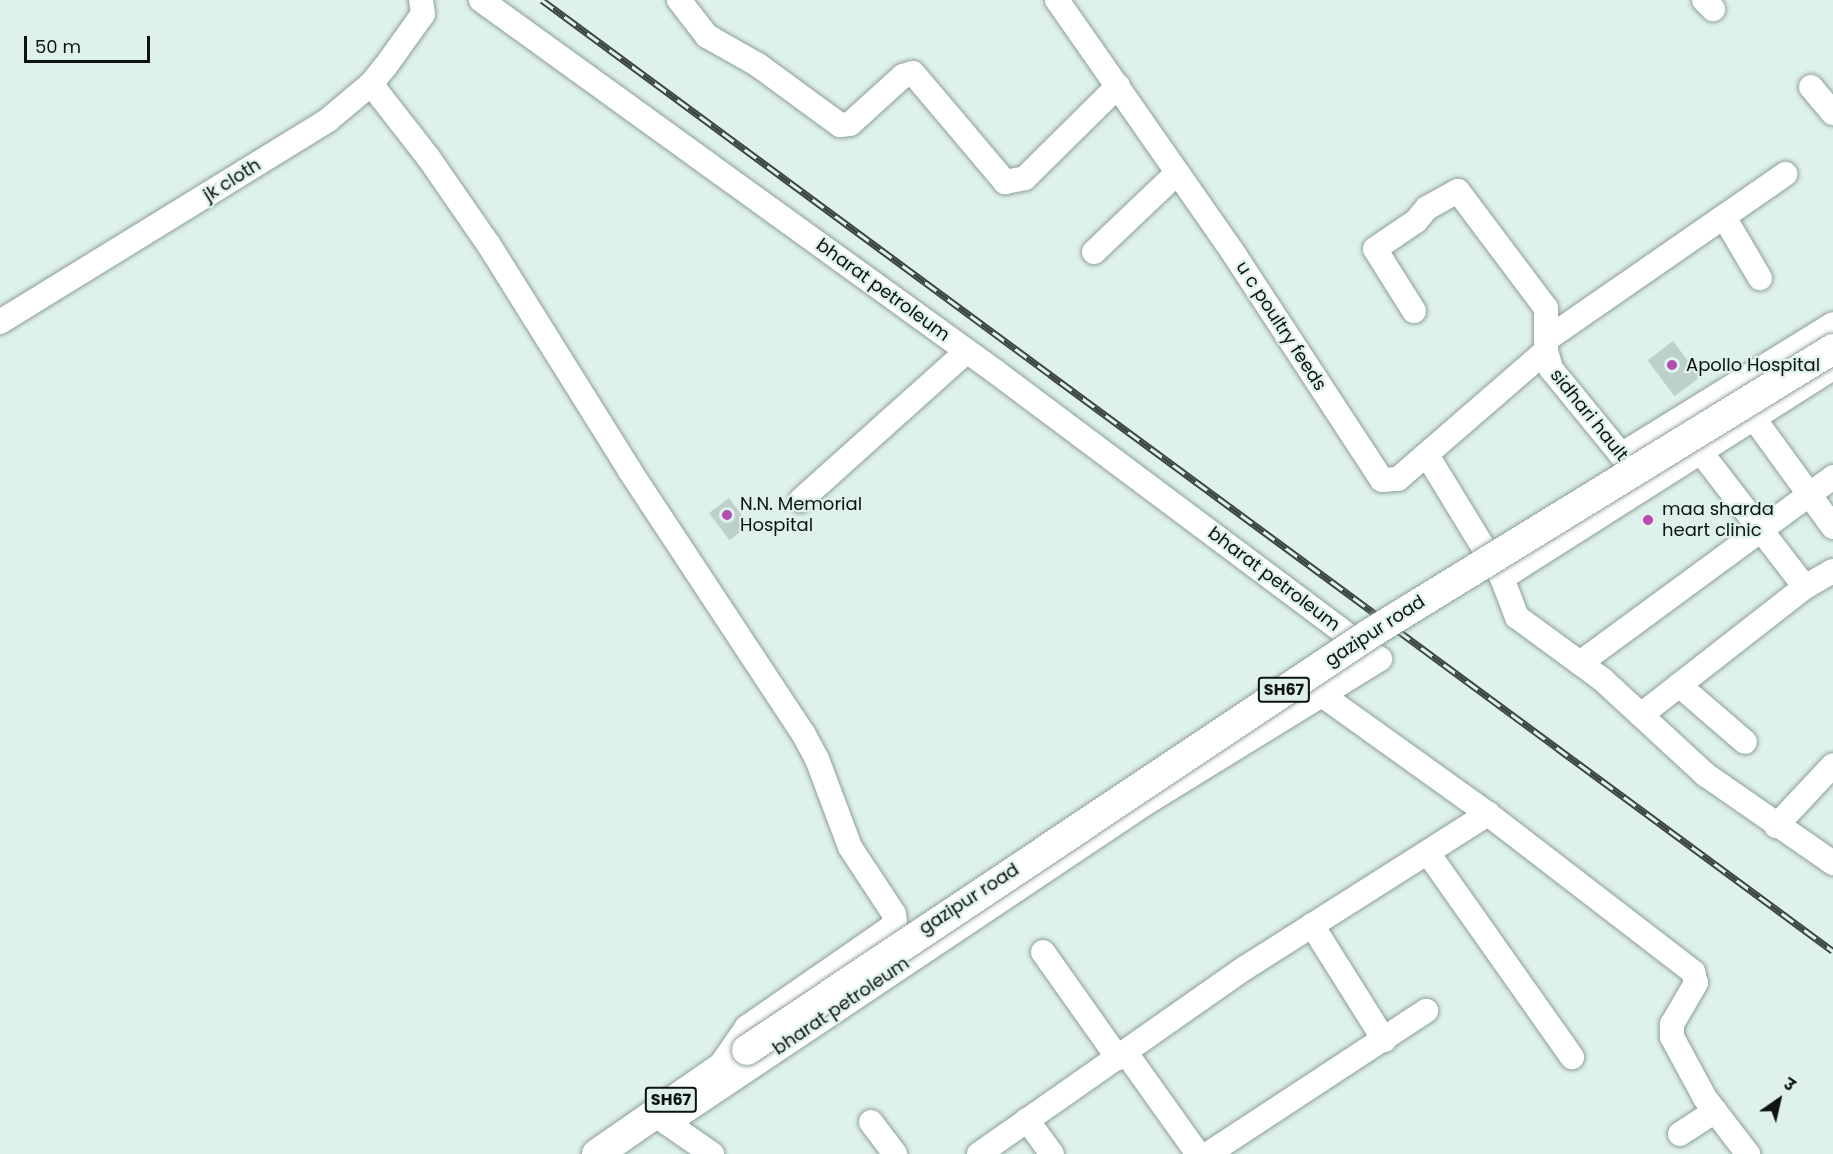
<!DOCTYPE html>
<html>
<head>
<meta charset="utf-8">
<style>
	body { margin:0 }
	#map { position:relative; width:1833px; height:1154px; overflow:hidden; background:#def1ec; font-family:Poppins,"Noto Sans Devanagari",sans-serif }
	div>[style] { position:absolute }
	[style*='--x'] { left:calc(var(--x)*1px); top:calc(var(--y)*1px); width:calc(var(--w)*1px); rotate:calc(var(--a)*1deg) }
	.building>* { inset:0; background:#bed0cc; transform-origin:0 0 }
	.roads { filter:drop-shadow(0 0 2px #8d9e9a) drop-shadow(0 0 2px #8d9e9a) }
	.minor>* { height:24px; margin:-12px; padding:0 12px; transform-origin:12px; border-radius:12px; background:#fff }
	.major>* { height:30px; margin:-15px; padding:0 15px; transform-origin:15px; border-radius:15px; background:#fff }
	.rail>* { height:7px; margin-top:-3.5px; transform-origin:0; background:repeating-linear-gradient(90deg,#def1ec 0 14px,#3c4542 0 28px); box-sizing:border-box; border-block:2px solid #3c4542 }
	.bridges { filter:drop-shadow(0 0 2px #8d9e9a) drop-shadow(0 0 2px #8d9e9a) }
	.major-bridge>* { height:30px; margin:-15px; padding:0 15px; transform-origin:15px; border-radius:15px; background:#fff }
	.dots>* { width:16px; height:16px; translate:-50% -50%; box-sizing:border-box; border:3px solid #def1ec; border-radius:50% }
	span { translate:-50% -50%; white-space:nowrap; text-align:center; line-height:1.15; -webkit-text-stroke:4.5px #def1ec; paint-order:stroke }
	.shield-label span { padding:2px 4px; background:#def1ec; border:2px solid; border-radius:4px; -webkit-text-stroke-width:0 }
	.shield-label { font-size:16px; color:#0d1311; font-weight:700 }
	.street-label { font-size:18px; color:#0d1311 }
	.poi-label { font-size:18px; color:#0d1311 }
	.left { translate:0 -50%; text-align:left }
	.north { position:absolute; left:1749px; top:1070px; width:60px; height:60px; -webkit-text-stroke:4px #def1ec; paint-order:stroke; rotate:34deg; font-size:16px; font-weight:700; line-height:24px; text-align:center; color:#0d1311 }
	.north::after { content:''; display:block; margin:auto; width:21px; height:27px; background:#0d1311; clip-path:polygon(50% 0,100% 100%,50% 72%,0 100%) }
	.scale { position:absolute; left:24px; top:36px; width:126px; height:27px; box-sizing:border-box; border:3px solid #0d1311; border-top:0; padding-left:8px; font-size:18px; line-height:21px; white-space:nowrap; color:#0d1311; -webkit-text-stroke:4px #def1ec; paint-order:stroke }
</style>
</head>
<body>
<div id="map">
	<div class="building">
		<div style="left:1673px;top:341px;width:45px;height:32px;rotate:53deg"></div>
		<div style="left:729px;top:498px;width:34px;height:25px;rotate:53deg"></div>
	</div>
	<div class="roads">
		<div class="minor">
			<div style="--x:481;--y:0;--w:635;--a:35.84"></div>
			<div style="--x:996;--y:372;--w:479;--a:36.8"></div>
			<div style="--x:1380;--y:659;--w:278;--a:148.4"></div>
			<div style="--x:1143;--y:805;--w:563;--a:146.23"></div>
			<div style="--x:679;--y:0;--w:46;--a:52.1"></div>
			<div style="--x:707;--y:36;--w:59;--a:29.6"></div>
			<div style="--x:758;--y:65;--w:102;--a:36.2"></div>
			<div style="--x:840;--y:125;--w:10;--a:-6"></div>
			<div style="--x:850;--y:124;--w:72;--a:-42.2"></div>
			<div style="--x:903;--y:76;--w:10;--a:-17"></div>
			<div style="--x:913;--y:73;--w:143;--a:49.8"></div>
			<div style="--x:1005;--y:182;--w:20;--a:-11"></div>
			<div style="--x:1025;--y:178;--w:131;--a:-44.7"></div>
			<div style="--x:1057;--y:0;--w:310;--a:55.1"></div>
			<div style="--x:1234;--y:254;--w:270;--a:56.8"></div>
			<div style="--x:1382;--y:480;--w:16;--a:-4"></div>
			<div style="--x:1398;--y:479;--w:196;--a:-40.9"></div>
			<div style="--x:1704;--y:0;--w:13;--a:45"></div>
			<div style="--x:371;--y:84;--w:93;--a:52"></div>
			<div style="--x:428;--y:157;--w:107;--a:55.3"></div>
			<div style="--x:489;--y:245;--w:266;--a:58"></div>
			<div style="--x:630;--y:471;--w:314;--a:56.6"></div>
			<div style="--x:803;--y:733;--w:30;--a:62"></div>
			<div style="--x:817;--y:759;--w:94;--a:69.4"></div>
			<div style="--x:850;--y:847;--w:80;--a:56.7"></div>
			<div style="--x:894;--y:914;--w:8;--a:83"></div>
			<div style="--x:895;--y:922;--w:8;--a:130"></div>
			<div style="--x:890;--y:928;--w:174;--a:145.3"></div>
			<div style="--x:747;--y:1027;--w:47;--a:124.7"></div>
			<div style="--x:1811;--y:87;--w:34;--a:50"></div>
			<div style="--x:1724;--y:217;--w:71;--a:59.5"></div>
			<div style="--x:1094;--y:252;--w:115;--a:-43.6"></div>
			<div style="--x:1414;--y:311;--w:73;--a:-122.2"></div>
			<div style="--x:1375;--y:249;--w:50;--a:-34.3"></div>
			<div style="--x:1416;--y:221;--w:17;--a:-50"></div>
			<div style="--x:1427;--y:208;--w:35;--a:-29"></div>
			<div style="--x:1458;--y:191;--w:146;--a:53.1"></div>
			<div style="--x:1546;--y:308;--w:43;--a:90"></div>
			<div style="--x:1546;--y:351;--w:19;--a:74"></div>
			<div style="--x:1551;--y:369;--w:149;--a:50.7"></div>
			<div style="--x:0;--y:322;--w:385;--a:-31.6"></div>
			<div style="--x:328;--y:120;--w:56;--a:-39.9"></div>
			<div style="--x:371;--y:84;--w:22;--a:-51"></div>
			<div style="--x:385;--y:67;--w:65;--a:-54.4"></div>
			<div style="--x:423;--y:14;--w:14;--a:-98"></div>
			<div style="--x:1547;--y:339;--w:290;--a:-34.7"></div>
			<div style="--x:1753;--y:417;--w:136;--a:54"></div>
			<div style="--x:1427;--y:455;--w:144;--a:58.6"></div>
			<div style="--x:1502;--y:578;--w:42;--a:69"></div>
			<div style="--x:1517;--y:617;--w:107;--a:36.2"></div>
			<div style="--x:1603;--y:680;--w:140;--a:42.7"></div>
			<div style="--x:1706;--y:775;--w:155;--a:34.7"></div>
			<div style="--x:1621;--y:455;--w:249;--a:-31.7"></div>
			<div style="--x:801;--y:500;--w:223;--a:-41.9"></div>
			<div style="--x:1502;--y:578;--w:392;--a:-32.4"></div>
			<div style="--x:1805;--y:587;--w:32;--a:-30"></div>
			<div style="--x:1580;--y:663;--w:314;--a:-36.3"></div>
			<div style="--x:1679;--y:685;--w:87;--a:40.8"></div>
			<div style="--x:1322;--y:695;--w:204;--a:35.6"></div>
			<div style="--x:1488;--y:814;--w:259;--a:37.6"></div>
			<div style="--x:1693;--y:972;--w:11;--a:75"></div>
			<div style="--x:1696;--y:983;--w:48;--a:120.3"></div>
			<div style="--x:1672;--y:1024;--w:13;--a:90"></div>
			<div style="--x:1672;--y:1037;--w:69;--a:61.6"></div>
			<div style="--x:1705;--y:1098;--w:71;--a:52.5"></div>
			<div style="--x:1641;--y:715;--w:208;--a:-38"></div>
			<div style="--x:1805;--y:587;--w:173;--a:-127.7"></div>
			<div style="--x:1776;--y:826;--w:83;--a:-46.9"></div>
			<div style="--x:1428;--y:853;--w:250;--a:54.8"></div>
			<div style="--x:1312;--y:925;--w:136;--a:57.9"></div>
			<div style="--x:1043;--y:952;--w:130;--a:54.7"></div>
			<div style="--x:1126;--y:1053;--w:124;--a:54.5"></div>
			<div style="--x:657;--y:1116;--w:67;--a:34.6"></div>
			<div style="--x:1027;--y:1120;--w:42;--a:53.7"></div>
			<div style="--x:871;--y:1122;--w:40;--a:53"></div>
			<div style="--x:1680;--y:1134;--w:42;--a:-33.3"></div>
			<div style="--x:979;--y:1154;--w:325;--a:-35"></div>
			<div style="--x:1245;--y:968;--w:288;--a:-32.4"></div>
			<div style="--x:1208;--y:1154;--w:261;--a:-33.3"></div>
		</div>
		<div class="major">
			<div style="--x:597;--y:1154;--w:183;--a:-34.7"></div>
		</div>
	</div>
	<div class="rail">
		<div style="--x:542;--y:0;--w:1603;--a:36.38"></div>
	</div>
	<div class="bridges">
		<div class="major-bridge">
			<div style="--x:747;--y:1050;--w:751;--a:-33.75"></div>
			<div style="--x:1371;--y:633;--w:542;--a:-31.58"></div>
		</div>
	</div>
	<div class="dots">
		<div style="left:1672px;top:365px;background:#b64eb1"></div>
		<div style="left:727px;top:515px;background:#b64eb1"></div>
		<div style="left:1648px;top:520px;background:#b64eb1"></div>
	</div>
	<div class="shield-label">
		<span style="left:1284px;top:690px">SH67</span>
		<span style="left:671px;top:1100px">SH67</span>
	</div>
	<div class="street-label">
		<span style="left:232px;top:180px;rotate:-32deg">jk cloth</span>
		<span style="left:883px;top:290px;rotate:36deg">bharat petroleum</span>
		<span style="left:1281px;top:326px;rotate:57deg">u c poultry feeds</span>
		<span style="left:1589px;top:415px;rotate:51deg">sidhari hault</span>
		<span style="left:1274px;top:579px;rotate:37deg">bharat petroleum</span>
		<span style="left:1375px;top:631px;rotate:-33deg">gazipur road</span>
		<span style="left:969px;top:899px;rotate:-33deg">gazipur road</span>
		<span style="left:841px;top:1006px;rotate:-34deg">bharat petroleum</span>
	</div>
	<div class="poi-label">
		<span class="left" style="left:1686px;top:365px">Apollo Hospital</span>
		<span class="left" style="left:740px;top:515px">N.N. Memorial<br>Hospital</span>
		<span class="left" style="left:1662px;top:520px">maa sharda<br>heart clinic</span>
	</div>
	<div class="north">उ</div>
	<div class="scale">50 m</div>
</div>
</body>
</html>
